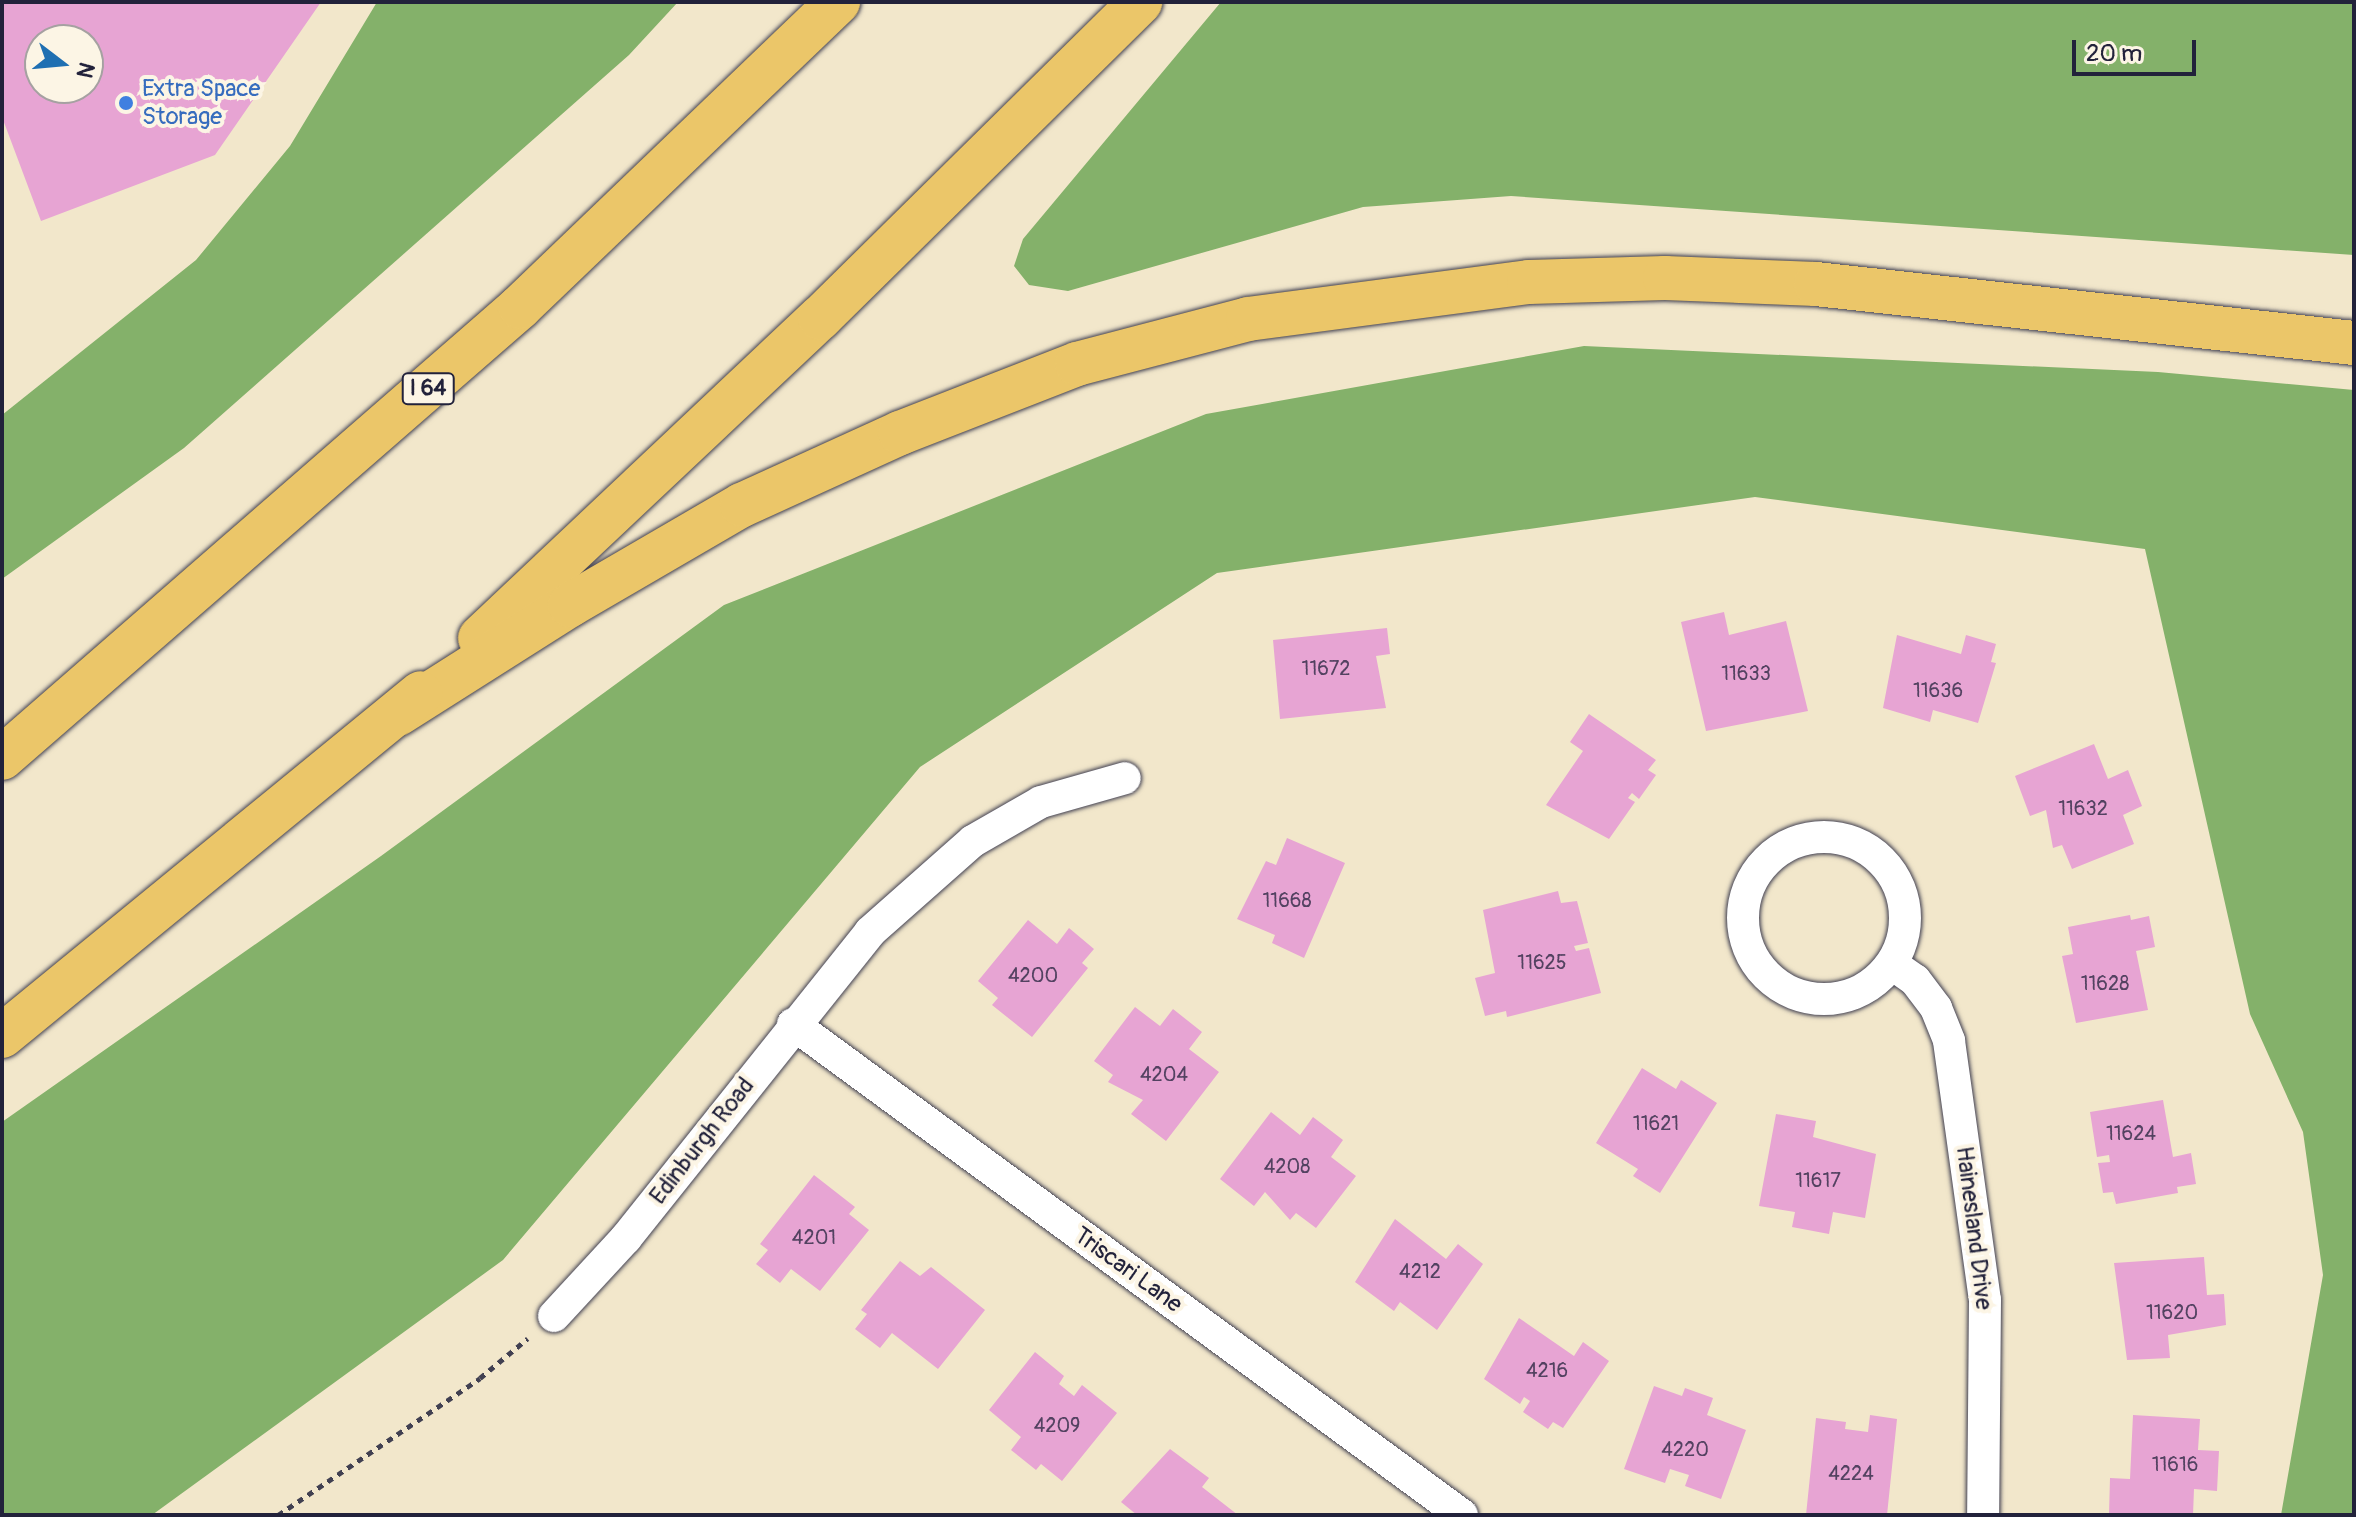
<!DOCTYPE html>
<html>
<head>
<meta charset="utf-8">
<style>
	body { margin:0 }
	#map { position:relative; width:2356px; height:1517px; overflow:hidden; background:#f2e7cb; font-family:Pangolin,sans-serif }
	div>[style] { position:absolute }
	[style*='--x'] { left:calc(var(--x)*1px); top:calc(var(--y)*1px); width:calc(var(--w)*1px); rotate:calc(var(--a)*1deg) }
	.forest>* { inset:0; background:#84b16a }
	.building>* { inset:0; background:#e7a4d3 }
	.path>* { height:5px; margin-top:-2.5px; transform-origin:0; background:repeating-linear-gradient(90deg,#414051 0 6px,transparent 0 12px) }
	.roads { filter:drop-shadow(0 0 2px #414051) drop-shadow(0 0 2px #414051) }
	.street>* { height:32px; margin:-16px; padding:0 16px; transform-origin:16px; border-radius:16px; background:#fff }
	.street>.ring { margin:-16px; padding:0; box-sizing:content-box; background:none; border:32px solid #fff; border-radius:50% }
	.highway>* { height:44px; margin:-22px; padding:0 22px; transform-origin:22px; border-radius:22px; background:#ebc669 }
	.dots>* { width:22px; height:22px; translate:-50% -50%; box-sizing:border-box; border:4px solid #fcf5e5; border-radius:50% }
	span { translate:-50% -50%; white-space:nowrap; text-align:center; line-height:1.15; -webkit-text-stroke:8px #fcf5e5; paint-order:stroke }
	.number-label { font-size:20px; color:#534261 }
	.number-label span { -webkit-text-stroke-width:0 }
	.shield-label span { padding:2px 6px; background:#fcf5e5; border:2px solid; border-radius:6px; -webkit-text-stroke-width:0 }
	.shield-label { font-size:22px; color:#22223b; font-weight:700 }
	.shop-label { font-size:24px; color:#366cbe }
	.left { translate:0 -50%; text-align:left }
	.street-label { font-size:24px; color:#22223b }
	.frame { position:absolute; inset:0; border:4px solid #22223b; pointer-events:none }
	.north { position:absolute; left:24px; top:24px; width:80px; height:80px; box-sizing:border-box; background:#fcf5e5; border:2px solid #a5a1a1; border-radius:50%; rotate:106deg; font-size:22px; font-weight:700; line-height:32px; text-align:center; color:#22223b }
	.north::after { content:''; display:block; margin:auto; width:28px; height:36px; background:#1f6fb2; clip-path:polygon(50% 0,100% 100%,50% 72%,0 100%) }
	.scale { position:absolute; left:2072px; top:40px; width:124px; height:36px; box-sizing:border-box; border:4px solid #22223b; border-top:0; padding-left:10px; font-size:24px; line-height:28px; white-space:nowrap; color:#22223b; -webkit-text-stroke:6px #fcf5e5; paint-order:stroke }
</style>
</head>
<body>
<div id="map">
	<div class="forest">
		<div style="clip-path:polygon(377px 2px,678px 2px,629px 55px,184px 448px,2px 579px,2px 415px,196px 260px,290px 146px)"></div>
		<div style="clip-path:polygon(1221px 2px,2354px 2px,2354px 255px,1511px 196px,1363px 207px,1068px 291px,1029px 285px,1014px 266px,1023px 239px)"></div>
		<div style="clip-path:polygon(1584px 346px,2158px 372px,2354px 390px,2354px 1515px,2281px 1515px,2323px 1275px,2303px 1132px,2250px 1014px,2145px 549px,1755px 497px,1217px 573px,920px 767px,503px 1260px,152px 1515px,2px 1515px,2px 1122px,381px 856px,724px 605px,1206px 414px)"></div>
	</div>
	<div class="building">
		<div style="clip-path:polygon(evenodd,2px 2px,321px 2px,215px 155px,41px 221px,2px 117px,2px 2px,40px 40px,88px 40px,88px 88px,40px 88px,40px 40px)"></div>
		<div style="clip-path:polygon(1724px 612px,1729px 635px,1786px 621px,1808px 711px,1706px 731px,1681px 622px)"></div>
		<div style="clip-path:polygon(1387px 628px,1390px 654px,1376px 656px,1386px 708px,1280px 719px,1273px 640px)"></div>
		<div style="clip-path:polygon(1897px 635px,1961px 654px,1966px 635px,1996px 644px,1991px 662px,1996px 663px,1978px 723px,1933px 710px,1930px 722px,1883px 708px)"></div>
		<div style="clip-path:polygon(1589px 714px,1656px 760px,1648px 770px,1656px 775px,1639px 799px,1632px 793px,1628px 798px,1635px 802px,1609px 839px,1546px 805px,1583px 751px,1570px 742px)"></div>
		<div style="clip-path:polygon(2094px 744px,2108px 779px,2128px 770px,2142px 806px,2123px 815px,2134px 844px,2072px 869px,2062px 845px,2053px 848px,2046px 810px,2030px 816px,2015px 776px)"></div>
		<div style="clip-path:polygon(1287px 838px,1345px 863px,1304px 958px,1272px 943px,1275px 935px,1237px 919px,1266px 861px,1276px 865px)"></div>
		<div style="clip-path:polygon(1558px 891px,1561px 903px,1577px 901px,1588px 943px,1574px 946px,1576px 951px,1589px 948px,1601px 993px,1507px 1017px,1506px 1011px,1485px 1016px,1475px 978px,1495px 973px,1483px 910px)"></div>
		<div style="clip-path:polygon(2130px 915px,2131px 920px,2149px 916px,2155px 947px,2136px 951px,2148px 1010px,2076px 1023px,2062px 956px,2073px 954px,2068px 927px)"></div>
		<div style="clip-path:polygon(1028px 920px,1057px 944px,1069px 928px,1094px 949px,1082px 963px,1088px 968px,1032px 1037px,992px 1005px,998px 998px,978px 981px)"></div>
		<div style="clip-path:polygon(1135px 1007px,1160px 1026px,1173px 1009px,1202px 1032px,1189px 1049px,1219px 1072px,1166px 1141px,1131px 1114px,1143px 1100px,1108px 1082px,1113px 1075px,1094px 1061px)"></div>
		<div style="clip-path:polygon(1642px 1068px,1676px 1089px,1681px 1080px,1717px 1103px,1660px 1193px,1633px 1176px,1638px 1169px,1596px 1143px)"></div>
		<div style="clip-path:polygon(2163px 1100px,2173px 1157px,2191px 1153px,2196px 1184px,2177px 1187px,2178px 1193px,2116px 1204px,2113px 1192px,2103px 1193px,2098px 1163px,2110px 1162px,2109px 1155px,2097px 1157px,2090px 1112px)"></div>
		<div style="clip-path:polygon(1271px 1112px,1300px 1135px,1313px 1117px,1343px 1140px,1331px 1157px,1356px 1176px,1316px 1228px,1296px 1213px,1290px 1220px,1265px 1192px,1254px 1206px,1220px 1179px)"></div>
		<div style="clip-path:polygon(1776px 1114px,1816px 1121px,1813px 1137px,1876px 1154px,1865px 1218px,1833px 1212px,1829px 1234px,1792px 1227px,1795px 1212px,1759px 1206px)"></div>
		<div style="clip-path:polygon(814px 1175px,855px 1207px,849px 1214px,869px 1230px,820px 1291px,791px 1269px,780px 1283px,756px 1264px,768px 1250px,760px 1244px)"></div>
		<div style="clip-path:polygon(1395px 1219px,1446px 1259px,1458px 1244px,1483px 1264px,1437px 1330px,1400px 1302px,1394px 1311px,1355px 1282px)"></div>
		<div style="clip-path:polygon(2204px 1257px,2207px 1295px,2224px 1294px,2226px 1325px,2168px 1335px,2170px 1358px,2127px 1360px,2114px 1263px)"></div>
		<div style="clip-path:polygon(900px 1261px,920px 1276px,931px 1267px,985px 1310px,938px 1369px,892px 1333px,880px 1348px,855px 1329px,867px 1314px,861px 1310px)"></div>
		<div style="clip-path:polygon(1519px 1318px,1574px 1356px,1583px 1342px,1609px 1361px,1563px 1428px,1553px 1422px,1548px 1429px,1523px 1412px,1530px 1401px,1524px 1397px,1520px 1404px,1484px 1379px)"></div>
		<div style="clip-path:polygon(1035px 1352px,1064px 1376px,1059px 1384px,1074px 1396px,1082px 1385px,1117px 1413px,1062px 1481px,1041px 1464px,1036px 1470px,1011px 1450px,1021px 1437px,989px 1410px)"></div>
		<div style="clip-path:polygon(1654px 1386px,1682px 1396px,1685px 1388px,1713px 1398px,1707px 1415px,1746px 1430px,1721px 1499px,1685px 1486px,1689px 1475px,1670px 1469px,1665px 1483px,1624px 1469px)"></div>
		<div style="clip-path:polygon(1870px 1415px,1897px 1419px,1887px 1515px,1806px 1515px,1816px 1418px,1846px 1422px,1845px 1429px,1868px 1432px)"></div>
		<div style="clip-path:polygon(2133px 1415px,2200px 1419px,2198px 1450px,2219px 1451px,2217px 1491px,2194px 1489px,2193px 1515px,2109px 1515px,2110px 1478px,2130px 1479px)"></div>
		<div style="clip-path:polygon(1170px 1449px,1209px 1478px,1202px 1487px,1238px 1515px,1137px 1515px,1121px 1502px)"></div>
	</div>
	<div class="path">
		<div style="--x:278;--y:1515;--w:244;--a:-34.1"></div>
		<div style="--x:480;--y:1378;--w:62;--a:-39.8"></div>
	</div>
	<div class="roads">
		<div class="street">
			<div class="ring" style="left:1743px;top:837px;width:130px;height:130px"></div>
			<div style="--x:1892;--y:964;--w:28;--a:35"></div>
			<div style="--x:1915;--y:980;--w:35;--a:53"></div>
			<div style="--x:1936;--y:1008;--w:35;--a:68"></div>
			<div style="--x:1949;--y:1041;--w:261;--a:82.1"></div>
			<div style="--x:1985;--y:1300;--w:215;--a:90.5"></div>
			<div style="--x:793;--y:1024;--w:830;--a:36.28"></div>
			<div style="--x:554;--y:1316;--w:106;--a:-47.3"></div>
			<div style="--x:626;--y:1238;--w:391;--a:-51.4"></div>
			<div style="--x:870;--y:932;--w:137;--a:-41.5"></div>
			<div style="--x:973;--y:841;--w:78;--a:-29.8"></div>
			<div style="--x:1041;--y:802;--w:87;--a:-15.9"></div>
		</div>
		<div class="highway">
			<div style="--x:480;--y:638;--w:467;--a:-43.3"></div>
			<div style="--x:820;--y:318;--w:450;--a:-44.6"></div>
			<div style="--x:398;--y:714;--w:204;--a:-32.4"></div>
			<div style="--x:570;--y:605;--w:199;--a:-30.2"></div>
			<div style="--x:742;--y:505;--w:174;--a:-24.5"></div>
			<div style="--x:900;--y:433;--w:190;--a:-21.3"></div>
			<div style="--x:1077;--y:364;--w:177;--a:-14.7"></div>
			<div style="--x:1248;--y:319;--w:283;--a:-7.5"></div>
			<div style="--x:1529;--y:282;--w:136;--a:-1.7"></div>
			<div style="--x:1665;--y:278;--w:151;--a:2.3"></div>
			<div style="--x:1816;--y:284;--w:541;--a:6.26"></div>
			<div style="--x:2;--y:758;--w:687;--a:-41.04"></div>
			<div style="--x:520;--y:307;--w:441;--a:-43.8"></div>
			<div style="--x:2;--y:1036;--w:541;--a:-39.3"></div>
		</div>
	</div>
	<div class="dots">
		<div style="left:126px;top:103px;background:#3f7fe0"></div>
	</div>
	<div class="number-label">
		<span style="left:1326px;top:668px">11672</span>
		<span style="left:1746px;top:673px">11633</span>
		<span style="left:1938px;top:690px">11636</span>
		<span style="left:2083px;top:808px">11632</span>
		<span style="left:1287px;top:900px">11668</span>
		<span style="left:1542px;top:962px">11625</span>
		<span style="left:1033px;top:975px">4200</span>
		<span style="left:2105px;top:983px">11628</span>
		<span style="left:1164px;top:1074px">4204</span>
		<span style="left:1656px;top:1123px">11621</span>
		<span style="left:2131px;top:1133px">11624</span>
		<span style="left:1287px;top:1166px">4208</span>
		<span style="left:1818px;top:1180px">11617</span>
		<span style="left:814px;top:1237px">4201</span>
		<span style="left:1420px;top:1271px">4212</span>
		<span style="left:2172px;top:1312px">11620</span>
		<span style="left:1547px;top:1370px">4216</span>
		<span style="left:1057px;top:1425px">4209</span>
		<span style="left:1685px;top:1449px">4220</span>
		<span style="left:2175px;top:1464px">11616</span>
		<span style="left:1851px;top:1473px">4224</span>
	</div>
	<div class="shield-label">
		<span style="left:428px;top:389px">I 64</span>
	</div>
	<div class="shop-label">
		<span class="left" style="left:142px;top:103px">Extra Space<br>Storage</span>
	</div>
	<div class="street-label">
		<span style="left:702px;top:1141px;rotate:-52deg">Edinburgh Road</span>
		<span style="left:1974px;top:1228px;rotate:83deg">Hainesland Drive</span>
		<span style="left:1128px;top:1270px;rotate:36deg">Triscari Lane</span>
	</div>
	<div class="frame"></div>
	<div class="north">N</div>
	<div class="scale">20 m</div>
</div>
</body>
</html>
